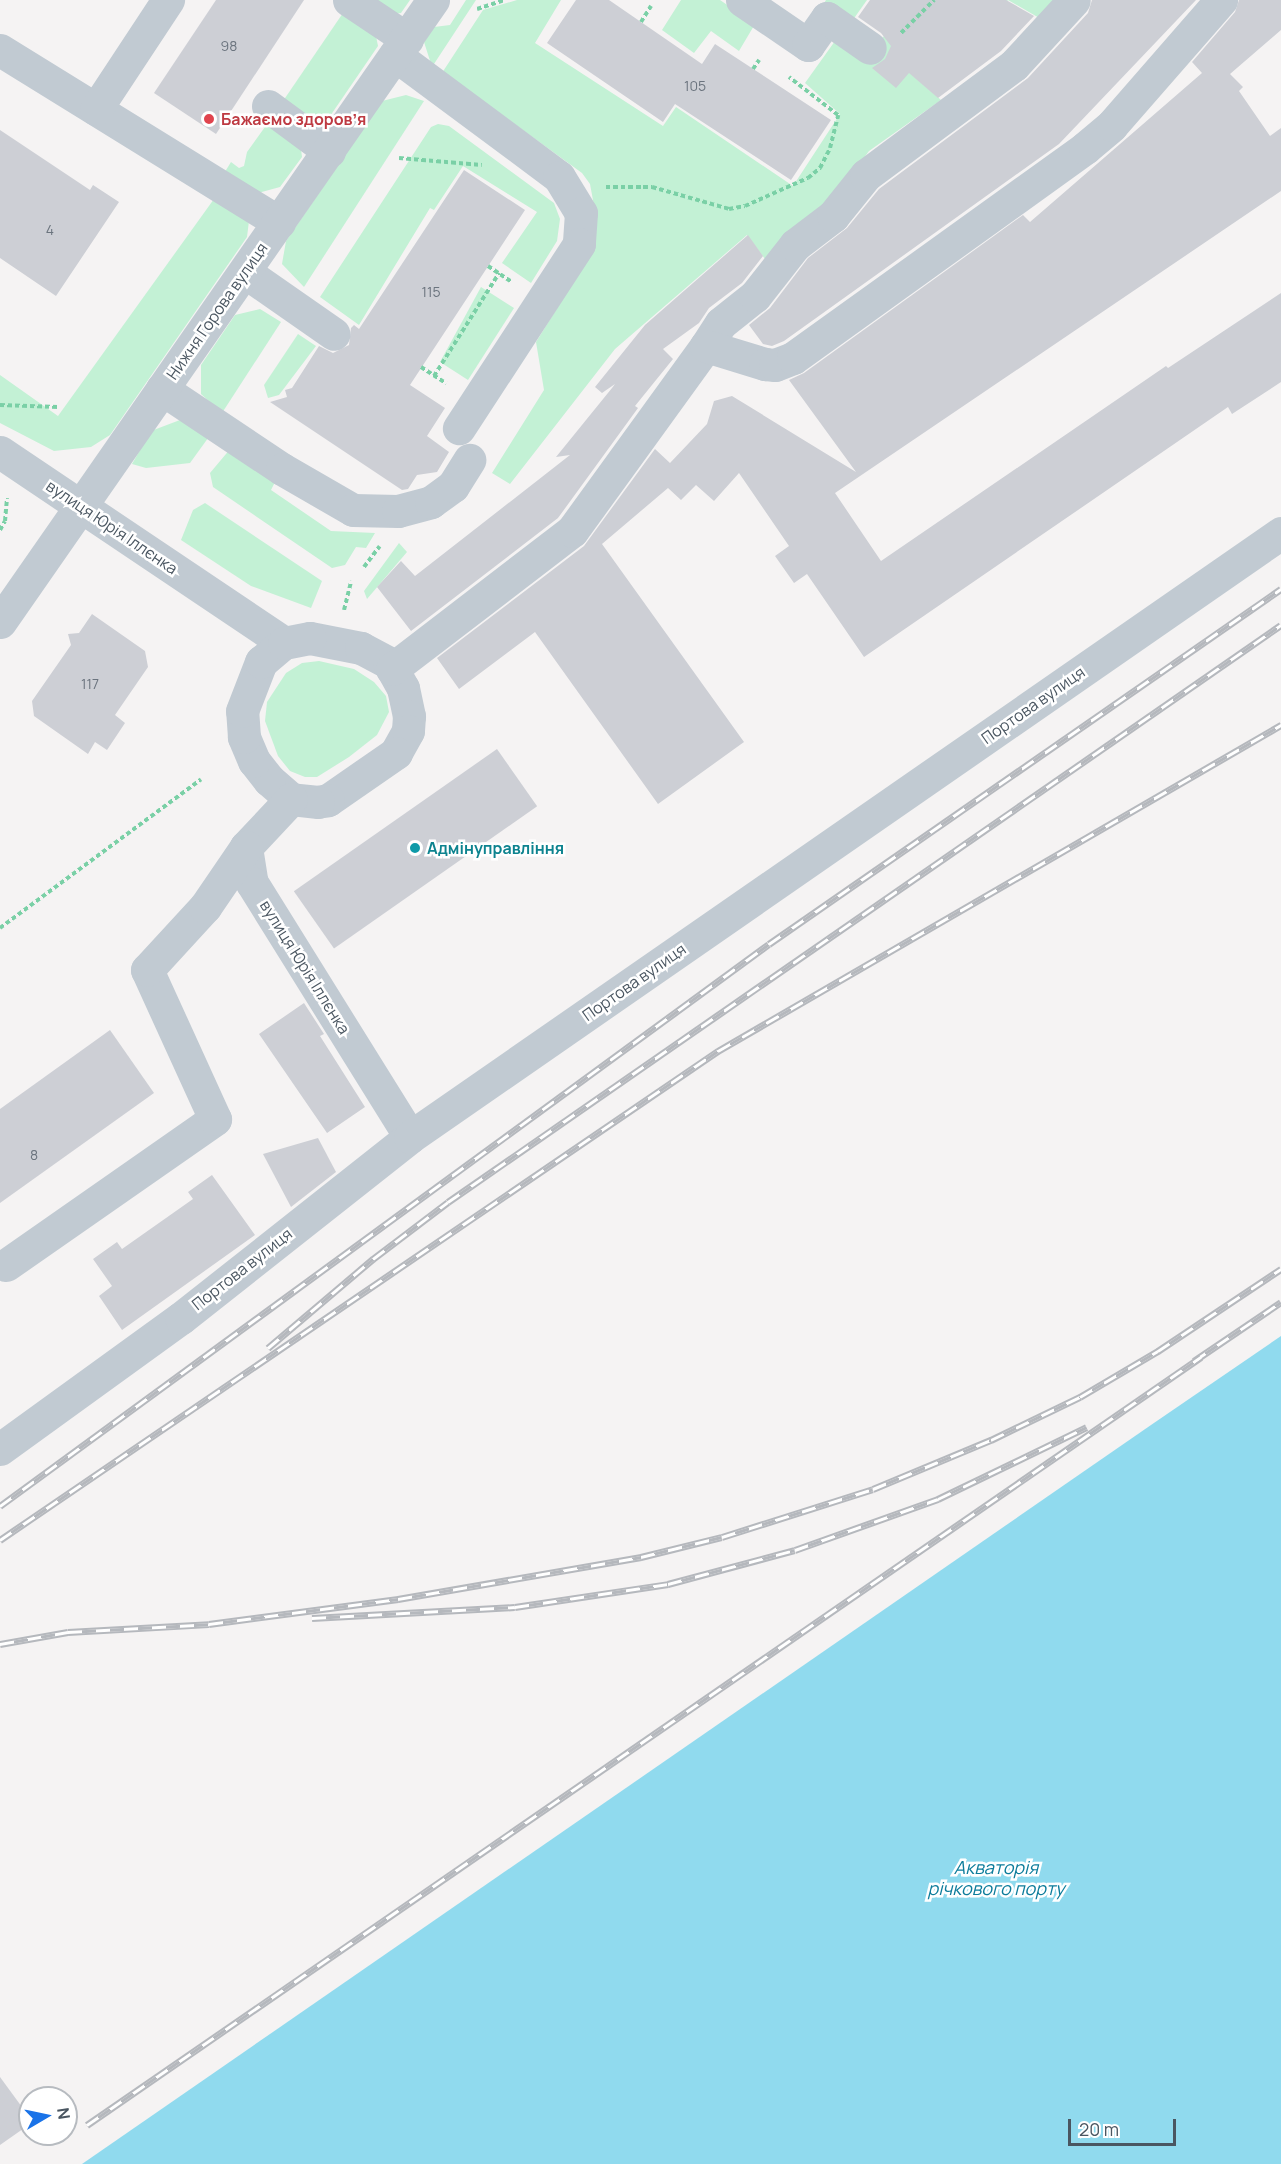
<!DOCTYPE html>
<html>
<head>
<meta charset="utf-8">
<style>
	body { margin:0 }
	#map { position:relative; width:1281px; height:2164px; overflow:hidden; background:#f5f3f3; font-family:Manrope,sans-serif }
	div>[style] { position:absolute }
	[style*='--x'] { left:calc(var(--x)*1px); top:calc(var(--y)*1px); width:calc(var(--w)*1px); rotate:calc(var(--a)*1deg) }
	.green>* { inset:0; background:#c3f1d5 }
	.water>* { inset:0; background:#90daee }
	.building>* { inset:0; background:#cdcfd5; transform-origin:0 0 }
	.path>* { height:4px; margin-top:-2px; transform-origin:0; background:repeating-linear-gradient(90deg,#7ad0a6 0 4.5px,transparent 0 7.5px) }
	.minor>* { height:33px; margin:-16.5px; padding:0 16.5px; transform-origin:16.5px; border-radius:16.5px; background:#c1cad2 }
	.rail>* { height:7px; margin-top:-3.5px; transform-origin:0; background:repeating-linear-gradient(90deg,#fff 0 14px,#b5b8bd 0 28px); box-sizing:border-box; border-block:2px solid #b5b8bd }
	.dots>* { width:16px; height:16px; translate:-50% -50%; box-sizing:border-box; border:3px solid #fff; border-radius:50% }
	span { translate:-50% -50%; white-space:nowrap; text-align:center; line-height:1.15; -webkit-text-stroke:5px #fff; paint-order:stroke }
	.number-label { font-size:14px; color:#6b747e }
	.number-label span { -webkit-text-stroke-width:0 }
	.health-label { font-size:16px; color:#be3a42; font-weight:700 }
	.left { translate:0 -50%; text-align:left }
	.street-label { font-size:16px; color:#4a5661 }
	.culture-label { font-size:16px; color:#0d838f; font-weight:700 }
	.water-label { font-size:18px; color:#0c7c9b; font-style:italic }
	.north { position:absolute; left:18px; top:2086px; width:60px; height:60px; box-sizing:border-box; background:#fff; border:2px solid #b7bbc0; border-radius:50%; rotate:81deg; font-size:16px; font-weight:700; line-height:24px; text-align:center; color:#4a5661 }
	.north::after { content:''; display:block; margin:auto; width:21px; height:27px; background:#1a73e8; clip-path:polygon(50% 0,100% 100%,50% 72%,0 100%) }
	.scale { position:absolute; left:1068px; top:2119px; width:108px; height:27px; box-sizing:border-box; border:3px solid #4a5661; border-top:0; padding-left:8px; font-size:18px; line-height:21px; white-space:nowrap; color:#4a5661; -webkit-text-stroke:4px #fff; paint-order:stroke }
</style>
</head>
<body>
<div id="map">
	<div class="green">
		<div style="clip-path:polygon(365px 0,410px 0,401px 13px,386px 15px)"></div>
		<div style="clip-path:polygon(466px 0,476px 0,432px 67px,424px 42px,434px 27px,450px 25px)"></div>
		<div style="clip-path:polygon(517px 0,561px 0,535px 43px,663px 126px,676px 107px,793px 186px,840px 114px,805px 83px,835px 41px,865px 63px,909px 0,1055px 0,1041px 19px,1008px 0,987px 30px,911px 74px,941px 100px,869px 151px,824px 212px,768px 263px,747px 235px,615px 349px,510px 484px,492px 473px,544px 390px,536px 342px,584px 265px,595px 211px,590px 184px,582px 173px,469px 91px,440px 76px,483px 10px)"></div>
		<div style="clip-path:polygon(681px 0,720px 0,755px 24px,739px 51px,711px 31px,694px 53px,662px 30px)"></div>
		<div style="clip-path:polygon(826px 0,867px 0,850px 24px,823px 5px)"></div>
		<div style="clip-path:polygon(345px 10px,375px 31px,378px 46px,326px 122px,312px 125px,281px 104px)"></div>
		<div style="clip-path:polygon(406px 95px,424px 101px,304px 287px,282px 264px,286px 241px,382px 101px)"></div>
		<div style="clip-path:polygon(270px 120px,300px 141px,302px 157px,280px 187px,258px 193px,223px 175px,231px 162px,239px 168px,244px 166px,247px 152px)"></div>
		<div style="clip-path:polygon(438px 124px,449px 126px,554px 203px,560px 219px,557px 241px,531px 283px,502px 263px,537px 212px,463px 166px,434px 210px,430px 208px,359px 325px,320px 297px,431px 127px)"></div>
		<div style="clip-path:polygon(219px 192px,249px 221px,247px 237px,110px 435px,91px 447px,54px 451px,0 423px,0 375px,58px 416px)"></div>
		<div style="clip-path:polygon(481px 287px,514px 308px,468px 380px,440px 362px)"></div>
		<div style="clip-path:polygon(260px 309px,281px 322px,222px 413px,201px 394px,201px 365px,235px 315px)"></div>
		<div style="clip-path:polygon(298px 334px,316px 346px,279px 395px,268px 398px,264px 385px)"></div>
		<div style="clip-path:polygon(180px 420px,211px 434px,190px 463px,146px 468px,132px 464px,151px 431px)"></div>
		<div style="clip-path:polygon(231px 448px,277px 478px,271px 490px,331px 531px,375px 533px,366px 548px,356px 547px,345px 565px,332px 568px,213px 487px,210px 473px)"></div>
		<div style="clip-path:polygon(205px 503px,322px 581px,311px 608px,251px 586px,181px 540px,193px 510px)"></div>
		<div style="clip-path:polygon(399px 543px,407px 552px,367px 599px,364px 591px)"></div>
		<div style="clip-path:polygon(319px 661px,354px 669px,374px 682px,386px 696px,389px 712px,377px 735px,349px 757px,317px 777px,305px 777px,290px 771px,278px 756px,265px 721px,267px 702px,286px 673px,302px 663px)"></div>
	</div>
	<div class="water">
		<div style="clip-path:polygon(1281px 1336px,1281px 2164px,82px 2164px,1151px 1425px)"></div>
	</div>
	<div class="building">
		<div style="clip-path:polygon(216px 0,304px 0,216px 134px,154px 93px)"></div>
		<div style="clip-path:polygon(576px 0,609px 0,702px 64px,715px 44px,831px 120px,791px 180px,675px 104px,663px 122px,547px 43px)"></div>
		<div style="clip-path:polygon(870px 0,1006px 0,1034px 16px,1001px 51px,938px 98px,909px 73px,896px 88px,872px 68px,885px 59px,891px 46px,881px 33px,858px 17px)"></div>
		<div style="clip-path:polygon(1092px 0,1196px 0,1059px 144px,784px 341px,772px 346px,763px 344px,749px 325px,770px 308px,808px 258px,847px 228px,879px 189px,1028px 78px,1088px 13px)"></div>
		<div style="clip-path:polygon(1239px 0,1281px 0,1281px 30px,1230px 74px,1243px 87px,1239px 91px,1270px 136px,1281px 128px,1281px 191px,835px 493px,881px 561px,1166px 366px,1168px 368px,1281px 293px,1281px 382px,1232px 414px,1228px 407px,864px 657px,807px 574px,794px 583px,775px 556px,789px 546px,739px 473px,714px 501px,696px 485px,681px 500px,668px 488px,602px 544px,744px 742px,658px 804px,535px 632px,459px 689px,437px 658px,584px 546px,655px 449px,670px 463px,707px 424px,714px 401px,732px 396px,856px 472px,789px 380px,804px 373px,1023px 215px,1030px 222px,1202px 73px,1192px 62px,1235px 12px)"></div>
		<div style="clip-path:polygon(0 130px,90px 190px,93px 185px,119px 202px,56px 296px,0 258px)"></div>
		<div style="clip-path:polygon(464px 170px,525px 210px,410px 385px,445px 408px,427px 436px,449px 452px,437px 472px,417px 475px,408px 489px,402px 490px,270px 402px,287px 397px,285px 390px,292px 388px,319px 346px,333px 353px,349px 345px,351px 328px,354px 325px,359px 329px)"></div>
		<div style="clip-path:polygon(748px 235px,763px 256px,742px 283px,709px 308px,699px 323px,663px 349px,673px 359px,635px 406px,638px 408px,558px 518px,411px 631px,377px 587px,401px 561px,415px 576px,570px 455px,556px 457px,612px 388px,615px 384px,602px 393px,595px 387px,645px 325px)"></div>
		<div style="clip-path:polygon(92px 614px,145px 651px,148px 667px,115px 715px,125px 723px,107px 750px,95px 742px,88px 754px,34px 716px,32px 701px,71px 645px,68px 634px,79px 633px)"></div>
		<div style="left:497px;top:749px;width:70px;height:248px;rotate:55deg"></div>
		<div style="clip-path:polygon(304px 1003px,324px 1034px,320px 1036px,365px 1107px,327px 1133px,259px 1034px)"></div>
		<div style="clip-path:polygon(110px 1030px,154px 1093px,0 1203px,0 1109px)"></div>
		<div style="clip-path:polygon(318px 1138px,336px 1172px,291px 1207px,263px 1154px)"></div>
		<div style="clip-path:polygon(212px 1175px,255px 1235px,122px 1330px,99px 1296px,112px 1286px,93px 1259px,117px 1242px,122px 1249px,193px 1199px,188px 1192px)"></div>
		<div style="clip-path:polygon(0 2077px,30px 2118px,30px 2124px,0 2145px)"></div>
	</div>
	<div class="path">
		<div style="--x:477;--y:9;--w:28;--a:-18"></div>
		<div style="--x:641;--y:22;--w:19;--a:-58"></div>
		<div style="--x:901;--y:33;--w:47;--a:-45"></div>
		<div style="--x:753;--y:69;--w:11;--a:-56"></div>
		<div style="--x:399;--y:158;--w:83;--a:4.8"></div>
		<div style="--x:606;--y:187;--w:46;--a:0"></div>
		<div style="--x:652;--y:187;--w:80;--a:15.9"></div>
		<div style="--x:729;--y:209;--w:16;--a:-11"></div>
		<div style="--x:745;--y:206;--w:69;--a:-24"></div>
		<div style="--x:808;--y:178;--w:16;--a:-40"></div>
		<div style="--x:820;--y:168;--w:22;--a:-63"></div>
		<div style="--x:830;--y:148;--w:34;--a:-76"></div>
		<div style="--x:838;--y:115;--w:62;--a:-142.2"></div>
		<div style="--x:488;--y:266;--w:29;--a:34"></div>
		<div style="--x:421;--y:367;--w:30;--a:33"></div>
		<div style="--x:434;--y:376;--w:122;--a:-57.7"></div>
		<div style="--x:0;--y:405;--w:58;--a:2"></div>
		<div style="--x:0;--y:530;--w:10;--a:-61"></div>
		<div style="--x:5;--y:521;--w:23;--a:-85"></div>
		<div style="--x:364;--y:567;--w:26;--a:-53"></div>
		<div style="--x:344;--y:610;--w:30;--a:-76"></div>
		<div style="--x:0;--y:928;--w:250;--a:-36.5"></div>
	</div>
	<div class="minor">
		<div style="--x:349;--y:0;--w:70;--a:33.9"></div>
		<div style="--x:742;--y:0;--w:80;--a:34.3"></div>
		<div style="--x:808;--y:45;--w:33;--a:-55"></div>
		<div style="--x:827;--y:18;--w:52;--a:34.9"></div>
		<div style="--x:0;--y:50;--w:328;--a:31.7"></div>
		<div style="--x:395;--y:55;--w:204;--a:36.6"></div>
		<div style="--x:559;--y:177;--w:42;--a:58.6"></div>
		<div style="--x:581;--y:213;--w:31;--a:94"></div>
		<div style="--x:579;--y:244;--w:220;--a:123.1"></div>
		<div style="--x:268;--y:106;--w:76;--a:36.4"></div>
		<div style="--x:96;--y:109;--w:131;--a:-56.6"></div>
		<div style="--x:245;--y:272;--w:108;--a:34.9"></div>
		<div style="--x:706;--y:346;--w:27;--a:-57"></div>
		<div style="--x:721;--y:323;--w:43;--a:-38.5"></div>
		<div style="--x:755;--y:296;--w:65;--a:-51.9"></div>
		<div style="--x:795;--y:245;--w:48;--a:-37.3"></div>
		<div style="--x:833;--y:216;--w:53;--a:-51.2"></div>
		<div style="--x:866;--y:175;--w:184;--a:-36.6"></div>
		<div style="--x:1014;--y:65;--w:88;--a:-47.3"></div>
		<div style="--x:162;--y:389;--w:144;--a:33.7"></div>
		<div style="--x:282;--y:469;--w:82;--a:30"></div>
		<div style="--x:353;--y:510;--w:45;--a:1.3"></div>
		<div style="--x:398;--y:511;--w:34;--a:-15"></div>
		<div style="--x:431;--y:502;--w:27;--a:-36"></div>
		<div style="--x:453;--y:486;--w:31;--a:-58"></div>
		<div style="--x:0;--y:452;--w:342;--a:33.9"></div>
		<div style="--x:0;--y:622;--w:758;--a:-55.16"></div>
		<div style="--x:310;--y:638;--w:52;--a:11.1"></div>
		<div style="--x:361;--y:648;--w:32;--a:28"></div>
		<div style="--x:389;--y:663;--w:29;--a:61"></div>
		<div style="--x:403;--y:688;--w:29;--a:78"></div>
		<div style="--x:409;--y:716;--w:15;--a:94"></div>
		<div style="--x:408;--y:731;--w:25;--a:119"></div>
		<div style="--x:396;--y:753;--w:83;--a:145.3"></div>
		<div style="--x:328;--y:800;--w:10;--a:169"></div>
		<div style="--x:318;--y:802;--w:27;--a:-174"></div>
		<div style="--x:291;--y:799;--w:29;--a:-139"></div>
		<div style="--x:269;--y:780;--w:24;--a:-128"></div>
		<div style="--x:254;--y:761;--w:26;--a:-113"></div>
		<div style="--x:244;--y:737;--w:26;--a:-94"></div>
		<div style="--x:242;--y:711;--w:53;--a:-68.8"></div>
		<div style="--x:261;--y:662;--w:30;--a:-40"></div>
		<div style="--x:284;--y:643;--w:26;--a:-11"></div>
		<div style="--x:392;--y:669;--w:227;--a:-37.5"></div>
		<div style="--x:572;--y:531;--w:228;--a:-54.1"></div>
		<div style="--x:706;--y:346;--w:62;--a:17"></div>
		<div style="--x:765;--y:364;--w:10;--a:6"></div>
		<div style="--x:775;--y:365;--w:19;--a:-21"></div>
		<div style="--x:793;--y:358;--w:360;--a:-35.7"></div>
		<div style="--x:1085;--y:148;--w:35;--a:-40"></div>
		<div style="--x:1112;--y:125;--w:166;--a:-48.9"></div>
		<div style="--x:291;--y:799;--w:66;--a:133.2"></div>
		<div style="--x:246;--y:847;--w:36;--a:81"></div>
		<div style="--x:252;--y:883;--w:299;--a:58.1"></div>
		<div style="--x:6;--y:1265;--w:255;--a:-34.9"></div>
		<div style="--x:215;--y:1119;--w:164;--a:-114.5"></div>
		<div style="--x:147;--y:970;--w:86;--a:-47.4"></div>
		<div style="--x:205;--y:907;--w:73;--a:-55.7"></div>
		<div style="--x:0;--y:1449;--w:223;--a:-35.9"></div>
		<div style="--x:181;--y:1318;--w:292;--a:-38.3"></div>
		<div style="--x:410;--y:1137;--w:1060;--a:-34.74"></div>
	</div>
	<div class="rail">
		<div style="--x:268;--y:1348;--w:138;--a:-40.3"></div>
		<div style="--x:373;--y:1259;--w:94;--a:-37.2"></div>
		<div style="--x:448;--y:1202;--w:1013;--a:-34.71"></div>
		<div style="--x:1194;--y:1361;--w:105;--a:-34.1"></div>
		<div style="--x:0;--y:1506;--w:952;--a:-36.16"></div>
		<div style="--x:769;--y:944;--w:623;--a:-34.74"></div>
		<div style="--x:0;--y:1540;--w:869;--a:-34.26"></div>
		<div style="--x:718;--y:1051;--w:651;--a:-30.07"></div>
		<div style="--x:312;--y:1618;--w:203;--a:-3.1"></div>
		<div style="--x:515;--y:1607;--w:155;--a:-8.5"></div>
		<div style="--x:668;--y:1584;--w:131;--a:-15"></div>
		<div style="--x:795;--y:1550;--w:152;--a:-19.6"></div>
		<div style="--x:938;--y:1499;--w:165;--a:-25.8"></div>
		<div style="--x:0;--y:1644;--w:69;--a:-10"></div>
		<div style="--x:68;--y:1632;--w:141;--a:-3.2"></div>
		<div style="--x:209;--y:1624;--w:191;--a:-7.5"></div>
		<div style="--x:398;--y:1599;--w:247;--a:-9.8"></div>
		<div style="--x:641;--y:1557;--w:83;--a:-13.9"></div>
		<div style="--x:722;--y:1537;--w:158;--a:-17.6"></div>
		<div style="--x:873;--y:1489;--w:128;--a:-22.6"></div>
		<div style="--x:991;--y:1440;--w:99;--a:-25.8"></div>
		<div style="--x:1080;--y:1397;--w:91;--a:-30.5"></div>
		<div style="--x:1158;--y:1351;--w:148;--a:-33.7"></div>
		<div style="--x:87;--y:2125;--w:1353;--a:-34.58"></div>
	</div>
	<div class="dots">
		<div style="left:209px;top:119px;background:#e0444e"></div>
		<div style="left:415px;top:848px;background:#0f9aa8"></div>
	</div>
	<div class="number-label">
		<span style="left:229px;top:46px">98</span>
		<span style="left:695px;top:86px">105</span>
		<span style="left:50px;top:230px">4</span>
		<span style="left:431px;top:292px">115</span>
		<span style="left:90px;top:684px">117</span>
		<span style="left:34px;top:1155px">8</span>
	</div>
	<div class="health-label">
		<span class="left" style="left:221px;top:119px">Бажаємо здоровʼя</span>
	</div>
	<div class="street-label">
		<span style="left:217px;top:311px;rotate:-55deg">Нижня Горова вулиця</span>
		<span style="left:112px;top:527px;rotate:34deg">вулиця Юрія Іллєнка</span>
		<span style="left:1033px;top:705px;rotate:-35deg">Портова вулиця</span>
		<span style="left:305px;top:967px;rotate:58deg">вулиця Юрія Іллєнка</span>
		<span style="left:634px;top:982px;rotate:-35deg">Портова вулиця</span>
		<span style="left:242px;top:1269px;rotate:-38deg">Портова вулиця</span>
	</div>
	<div class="culture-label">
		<span class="left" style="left:427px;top:848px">Адмінуправління</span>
	</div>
	<div class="water-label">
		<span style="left:996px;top:1878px">Акваторія<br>річкового порту</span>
	</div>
	<div class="north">N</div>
	<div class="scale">20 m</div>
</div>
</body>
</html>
